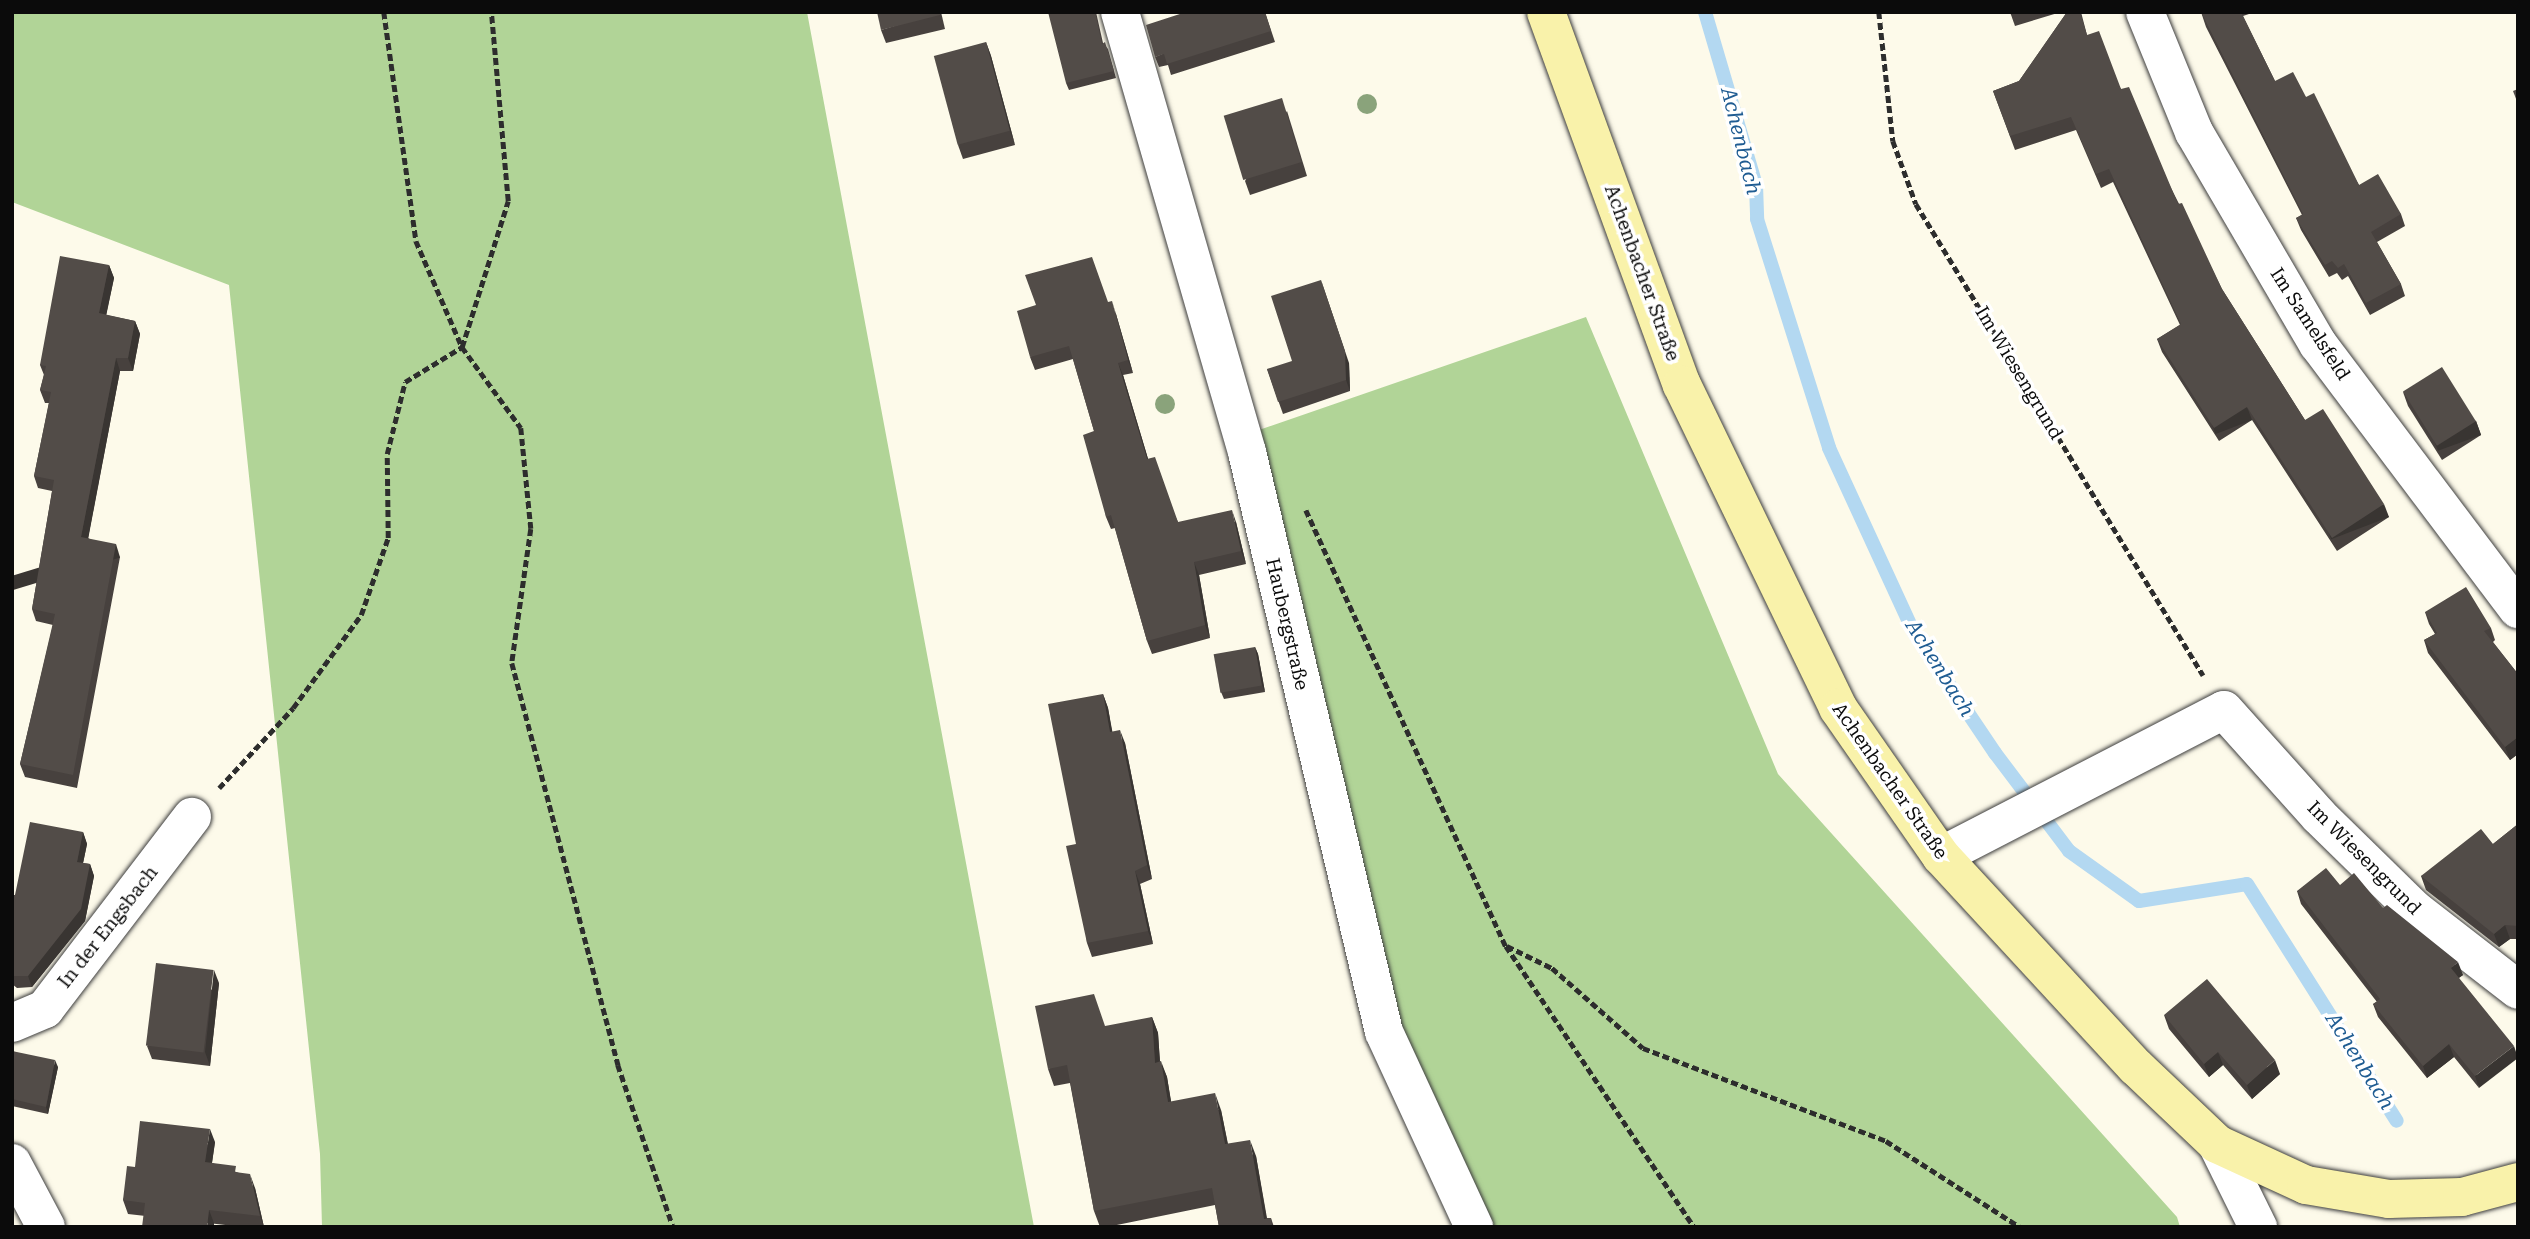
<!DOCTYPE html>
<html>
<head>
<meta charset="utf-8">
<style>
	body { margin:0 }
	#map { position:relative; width:2530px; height:1239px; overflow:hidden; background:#fdfaea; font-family:"Roboto Serif",serif }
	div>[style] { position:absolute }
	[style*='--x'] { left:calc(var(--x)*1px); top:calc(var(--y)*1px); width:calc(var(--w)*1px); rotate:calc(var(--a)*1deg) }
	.forest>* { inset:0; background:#b1d497 }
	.stream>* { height:14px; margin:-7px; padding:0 7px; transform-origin:7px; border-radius:7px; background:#b3d8f1 }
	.path>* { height:4.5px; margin-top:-2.25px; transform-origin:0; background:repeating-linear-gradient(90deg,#2d2d2d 0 7px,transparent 0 10.5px) }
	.roads { filter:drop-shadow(0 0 2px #3e3e3e) drop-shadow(0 0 2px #3e3e3e) }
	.street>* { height:38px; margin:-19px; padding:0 19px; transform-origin:19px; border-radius:19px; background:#fff }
	.secondary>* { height:38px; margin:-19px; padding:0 19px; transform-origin:19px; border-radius:19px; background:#f9f2aa }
	.trees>* { width:20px; height:20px; margin:-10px; border-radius:50%; background:#8aa37b }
	.wall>* { inset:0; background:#47413e }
	.shaded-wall>* { inset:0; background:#393532; transform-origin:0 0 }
	.building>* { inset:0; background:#524c48; transform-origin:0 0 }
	span { translate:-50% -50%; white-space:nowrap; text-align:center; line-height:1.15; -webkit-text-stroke:7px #fff; paint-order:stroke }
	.street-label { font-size:19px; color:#0b0b0b }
	.water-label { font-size:21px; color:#1f5c92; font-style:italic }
	.frame { position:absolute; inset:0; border:14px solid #0b0b0b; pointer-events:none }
</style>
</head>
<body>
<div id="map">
	<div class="forest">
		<div style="clip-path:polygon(12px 12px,807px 12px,1034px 1227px,322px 1227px,320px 1154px,229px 285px,12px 202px)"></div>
		<div style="clip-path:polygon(1586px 317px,1778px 774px,2177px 1217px,2180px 1227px,1461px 1227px,1361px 985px,1253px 432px)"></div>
	</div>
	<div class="stream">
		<div style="--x:1705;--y:12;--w:180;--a:73.6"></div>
		<div style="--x:1756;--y:185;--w:34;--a:88"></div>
		<div style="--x:1757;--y:219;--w:240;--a:72.5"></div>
		<div style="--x:1829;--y:448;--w:201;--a:65.3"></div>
		<div style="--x:1913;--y:631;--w:147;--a:56.1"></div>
		<div style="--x:1995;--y:753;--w:123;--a:52.9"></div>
		<div style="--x:2069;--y:851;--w:86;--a:35.5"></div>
		<div style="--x:2139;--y:901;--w:109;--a:-8.9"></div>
		<div style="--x:2247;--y:884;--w:280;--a:57.7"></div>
	</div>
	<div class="path">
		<div style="--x:384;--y:12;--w:231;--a:82"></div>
		<div style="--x:416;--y:241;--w:116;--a:66.5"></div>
		<div style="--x:462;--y:347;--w:100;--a:53.9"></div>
		<div style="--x:521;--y:428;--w:101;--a:84.3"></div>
		<div style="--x:531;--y:529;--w:135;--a:98.1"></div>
		<div style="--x:512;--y:663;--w:416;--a:75.2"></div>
		<div style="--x:618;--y:1065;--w:171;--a:71.2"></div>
		<div style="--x:1879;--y:12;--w:130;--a:83.8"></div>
		<div style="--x:1893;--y:141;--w:67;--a:69.9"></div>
		<div style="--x:1916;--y:204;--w:552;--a:58.64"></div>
		<div style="--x:1306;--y:510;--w:480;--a:65.4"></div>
		<div style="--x:1506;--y:946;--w:338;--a:56.2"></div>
		<div style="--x:219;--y:788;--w:109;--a:-47.2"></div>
		<div style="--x:293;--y:708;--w:115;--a:-53.8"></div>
		<div style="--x:361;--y:615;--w:82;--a:-70.7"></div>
		<div style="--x:388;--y:538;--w:84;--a:-90.7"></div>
		<div style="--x:387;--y:454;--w:74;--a:-76"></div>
		<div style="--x:405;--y:382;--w:67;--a:-31.6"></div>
		<div style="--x:462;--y:347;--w:153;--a:-72.5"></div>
		<div style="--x:508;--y:201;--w:190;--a:-95.1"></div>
		<div style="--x:1507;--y:946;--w:50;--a:26.1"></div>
		<div style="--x:1552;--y:968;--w:121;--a:41.3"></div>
		<div style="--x:1643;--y:1048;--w:260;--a:20.9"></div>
		<div style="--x:1886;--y:1141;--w:159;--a:32.7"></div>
	</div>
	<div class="roads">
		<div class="street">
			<div style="--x:1120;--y:12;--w:458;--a:73.9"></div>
			<div style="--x:1247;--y:452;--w:596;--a:76.71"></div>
			<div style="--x:1384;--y:1032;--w:215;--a:65.2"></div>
			<div style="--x:2145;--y:12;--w:130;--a:67.8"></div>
			<div style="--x:2194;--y:132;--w:246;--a:59.7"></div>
			<div style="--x:2318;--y:344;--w:332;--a:53"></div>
			<div style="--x:1941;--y:856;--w:318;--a:-27.3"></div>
			<div style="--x:2224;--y:710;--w:142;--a:48.1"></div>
			<div style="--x:2319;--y:816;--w:134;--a:44.4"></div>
			<div style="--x:2415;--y:910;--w:130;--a:37.8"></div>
			<div style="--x:12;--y:1023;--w:36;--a:-23"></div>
			<div style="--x:45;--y:1009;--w:242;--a:-52.6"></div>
			<div style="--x:2217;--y:1144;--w:93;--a:63.7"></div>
			<div style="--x:12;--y:1163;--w:72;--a:62"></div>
		</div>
		<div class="secondary">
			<div style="--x:1546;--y:12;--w:397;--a:70"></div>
			<div style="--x:1682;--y:385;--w:359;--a:64.2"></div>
			<div style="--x:1838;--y:708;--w:180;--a:55.2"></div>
			<div style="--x:1941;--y:856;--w:287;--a:47.3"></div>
			<div style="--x:2136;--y:1067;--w:112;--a:43.5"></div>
			<div style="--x:2217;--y:1144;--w:98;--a:24.7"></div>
			<div style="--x:2306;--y:1185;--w:84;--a:9.6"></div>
			<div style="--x:2389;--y:1199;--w:73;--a:-1.6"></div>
			<div style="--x:2462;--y:1197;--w:58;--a:-15"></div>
		</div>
	</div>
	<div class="trees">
		<div style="left:1367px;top:104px"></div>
		<div style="left:1165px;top:404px"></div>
	</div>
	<div class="wall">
		<div style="clip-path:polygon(941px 12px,945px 29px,886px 43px,881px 30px)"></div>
		<div style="clip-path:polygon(1096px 12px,1103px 43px,1108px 49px,1116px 78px,1069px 90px,1066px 83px)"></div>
		<div style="clip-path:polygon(1265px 12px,1275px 42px,1171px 75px,1168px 65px,1159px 67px,1155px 57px)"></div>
		<div style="clip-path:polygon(2010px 12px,2061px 12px,2015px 26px)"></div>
		<div style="clip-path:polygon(2067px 12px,2081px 12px,2087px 35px,2121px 89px,2222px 289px,2305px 420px,2389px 517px,2337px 551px,2252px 420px,2219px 441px,2162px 352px,2157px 339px,2180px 325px,2113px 182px,2101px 188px,2076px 130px,2015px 150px,1993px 91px,2019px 81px)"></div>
		<div style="clip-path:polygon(2201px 12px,2255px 12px,2243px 16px,2275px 81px,2306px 97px,2359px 185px,2401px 214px,2405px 226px,2377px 242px,2401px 284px,2405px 296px,2370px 315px,2348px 276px,2342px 280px,2337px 273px,2329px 277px,2301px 230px,2296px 218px,2302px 215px,2206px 27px)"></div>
		<div style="clip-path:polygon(986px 42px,991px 56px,1015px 145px,963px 159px,958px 145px)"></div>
		<div style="clip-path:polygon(1287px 111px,1307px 176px,1250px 195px,1245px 181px)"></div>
		<div style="clip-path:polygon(109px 265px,114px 278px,106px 315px,135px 321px,140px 334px,133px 371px,120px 371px,88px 538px,120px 557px,77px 788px,25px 777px,20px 764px,53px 625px,36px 621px,32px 609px,52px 491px,38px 488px,34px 476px,49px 403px,45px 403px,40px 390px,44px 375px,40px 365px)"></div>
		<div style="clip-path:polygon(1108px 302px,1116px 314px,1133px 373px,1123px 375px,1148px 459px,1178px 522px,1236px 522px,1246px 564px,1199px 575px,1210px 638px,1152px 654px,1147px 641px,1115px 528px,1111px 529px,1106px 517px,1094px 431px,1073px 359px,1035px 370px,1030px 357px)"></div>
		<div style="clip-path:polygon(1349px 363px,1350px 391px,1283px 414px,1267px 369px)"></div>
		<div style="clip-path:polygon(2403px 392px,2476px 421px,2481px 435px,2442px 460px,2408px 406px)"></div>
		<div style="clip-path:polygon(2425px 612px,2491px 628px,2495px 640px,2493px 642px,2518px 674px,2518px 754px,2510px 760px,2428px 653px,2424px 640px,2435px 634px,2429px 624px)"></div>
		<div style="clip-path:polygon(1255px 647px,1258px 654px,1265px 692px,1224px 699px,1221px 692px)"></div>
		<div style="clip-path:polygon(1103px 694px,1108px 708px,1112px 732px,1125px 743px,1152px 879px,1140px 884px,1153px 944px,1092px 957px,1087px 943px,1076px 844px)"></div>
		<div style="clip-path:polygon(2518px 824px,2518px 939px,2510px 939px,2499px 947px,2426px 890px,2421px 876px,2493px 844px)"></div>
		<div style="clip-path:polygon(83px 832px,87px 844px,83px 863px,90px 864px,94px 876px,85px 921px,32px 987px,17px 988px,12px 984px,12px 895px,15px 895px)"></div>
		<div style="clip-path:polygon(2340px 885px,2383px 908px,2463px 975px,2459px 978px,2479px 1088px,2454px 1057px,2427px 1078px,2378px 1017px,2373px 1004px,2377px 1002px,2301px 904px,2297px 891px)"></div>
		<div style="clip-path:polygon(219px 983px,210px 1066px,152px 1059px,147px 1046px)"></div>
		<div style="clip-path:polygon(2164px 1015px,2280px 1074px,2252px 1099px,2223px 1065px,2209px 1077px,2169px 1029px)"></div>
		<div style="clip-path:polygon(1152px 1017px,1158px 1033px,1160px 1061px,1167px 1077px,1171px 1102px,1221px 1110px,1228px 1144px,1256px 1156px,1267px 1218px,1271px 1218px,1274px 1227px,1219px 1227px,1215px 1205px,1107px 1227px,1100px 1227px,1094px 1211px,1070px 1083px,1054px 1086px,1048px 1069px)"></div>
		<div style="clip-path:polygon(12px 1051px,58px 1067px,48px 1114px,12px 1106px)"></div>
		<div style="clip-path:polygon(215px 1142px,212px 1163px,239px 1173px,255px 1188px,264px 1227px,243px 1227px,128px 1214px,123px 1200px,135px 1167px)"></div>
	</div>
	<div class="shaded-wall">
		<div style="clip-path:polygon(986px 42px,991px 56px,1015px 145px,1010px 131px)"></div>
		<div style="clip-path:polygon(109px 265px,114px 278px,104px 326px,99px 313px)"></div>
		<div style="clip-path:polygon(1321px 280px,1349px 363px,1350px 391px,1346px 380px)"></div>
		<div style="clip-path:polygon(1112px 301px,1116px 314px,1133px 373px,1128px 360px)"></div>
		<div style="clip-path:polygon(135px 321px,140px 334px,133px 371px,128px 358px)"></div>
		<div style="clip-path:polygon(116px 358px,120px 371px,86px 550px,81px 537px)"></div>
		<div style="clip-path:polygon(1118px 363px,1123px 375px,1152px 472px,1147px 459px)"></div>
		<div style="left:2247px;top:407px;width:14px;height:39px;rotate:69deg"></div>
		<div style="left:2476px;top:421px;width:15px;height:46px;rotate:70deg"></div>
		<div style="left:2384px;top:504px;width:14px;height:62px;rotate:69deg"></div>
		<div style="clip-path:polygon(1232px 510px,1236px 522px,1246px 564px,1241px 551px)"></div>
		<div style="left:116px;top:544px;width:14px;height:235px;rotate:73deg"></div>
		<div style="clip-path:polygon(1194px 562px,1199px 575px,1210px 638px,1205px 625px)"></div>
		<div style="clip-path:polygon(1255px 647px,1258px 654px,1265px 692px,1262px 685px)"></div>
		<div style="clip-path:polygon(1103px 694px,1108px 708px,1115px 746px,1110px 732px)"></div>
		<div style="clip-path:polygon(1120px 730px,1125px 743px,1152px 879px,1147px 865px)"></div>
		<div style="clip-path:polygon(2518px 737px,2518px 754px,2510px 760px,2505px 747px)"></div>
		<div style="clip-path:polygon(83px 832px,87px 844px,81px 873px,77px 862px)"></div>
		<div style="clip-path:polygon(90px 864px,94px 876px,85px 921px,32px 987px,28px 976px)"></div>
		<div style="clip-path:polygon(1135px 871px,1140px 884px,1153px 944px,1148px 931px)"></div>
		<div style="clip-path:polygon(2505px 925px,2510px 939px,2499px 947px,2494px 934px)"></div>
		<div style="clip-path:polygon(2458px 962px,2463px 975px,2455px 980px,2451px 968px)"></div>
		<div style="clip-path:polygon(214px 970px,219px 983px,210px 1066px,205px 1052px)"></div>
		<div style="clip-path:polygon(1152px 1017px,1158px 1033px,1161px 1080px,1155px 1063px)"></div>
		<div style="clip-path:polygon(2449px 1044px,2454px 1057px,2427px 1078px,2423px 1066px)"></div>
		<div style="clip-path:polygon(2514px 1046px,2518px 1058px,2479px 1088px,2475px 1076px)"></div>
		<div style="clip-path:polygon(2218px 1052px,2223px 1065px,2209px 1077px,2204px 1064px)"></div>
		<div style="clip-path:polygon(55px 1060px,58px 1067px,48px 1114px,46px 1107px)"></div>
		<div style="clip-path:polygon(2275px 1060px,2280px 1074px,2252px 1099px,2247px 1085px)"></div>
		<div style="clip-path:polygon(1161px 1061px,1167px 1077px,1174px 1119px,1168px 1102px)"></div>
		<div style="clip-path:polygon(1215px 1093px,1221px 1110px,1231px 1161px,1225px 1144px)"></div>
		<div style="clip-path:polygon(210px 1129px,215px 1142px,210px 1176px,205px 1162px)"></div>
		<div style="clip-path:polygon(1250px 1140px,1256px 1156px,1268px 1227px,1264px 1219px)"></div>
		<div style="clip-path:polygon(250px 1174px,255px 1188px,264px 1227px,260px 1216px)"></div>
		<div style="clip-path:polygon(209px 1210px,214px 1223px,214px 1227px,207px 1227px)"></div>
	</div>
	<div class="building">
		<div style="clip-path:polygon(877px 12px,940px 12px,940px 15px,881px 30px)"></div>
		<div style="clip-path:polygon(1048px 12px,1095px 12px,1102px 44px,1105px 42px,1114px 71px,1066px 83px)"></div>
		<div style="clip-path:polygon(1186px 12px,1265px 12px,1271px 31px,1167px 64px,1164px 54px,1155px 57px,1146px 25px)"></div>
		<div style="clip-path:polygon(2067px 12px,2080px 12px,2087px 35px,2099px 31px,2121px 89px,2129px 87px,2178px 204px,2182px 203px,2222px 289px,2305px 420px,2323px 409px,2384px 504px,2332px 538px,2247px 407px,2214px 428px,2157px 339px,2181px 324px,2109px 169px,2096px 174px,2071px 117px,2010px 136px,1993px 91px,2019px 81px)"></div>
		<div style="clip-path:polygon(2201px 12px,2241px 12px,2275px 81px,2293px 72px,2306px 97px,2314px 93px,2359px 185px,2378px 174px,2401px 214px,2371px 232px,2401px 284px,2366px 303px,2344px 264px,2338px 268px,2332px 261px,2325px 265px,2296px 218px,2303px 214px)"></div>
		<div style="left:986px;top:42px;width:92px;height:54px;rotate:75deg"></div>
		<div style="clip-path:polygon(2518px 89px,2518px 104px,2513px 91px)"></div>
		<div style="left:1282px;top:98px;width:67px;height:61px;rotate:73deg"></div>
		<div style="clip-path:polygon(60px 256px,109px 265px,99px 313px,135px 321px,128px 358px,116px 358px,81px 537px,116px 544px,73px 775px,20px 764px,55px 614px,32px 609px,54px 480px,34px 476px,51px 392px,40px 390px,46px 366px,40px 365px)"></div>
		<div style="clip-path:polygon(1092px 257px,1108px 302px,1112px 301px,1128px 360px,1118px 363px,1147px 459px,1155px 457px,1178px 522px,1232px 510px,1241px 551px,1194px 562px,1205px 625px,1147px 641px,1111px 515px,1106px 517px,1083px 435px,1094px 431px,1069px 346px,1030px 357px,1017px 311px,1036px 305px,1025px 275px)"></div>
		<div style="clip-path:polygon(1321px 280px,1345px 351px,1346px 380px,1278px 402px,1267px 369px,1292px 361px,1271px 296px)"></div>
		<div style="left:2442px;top:367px;width:64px;height:46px;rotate:58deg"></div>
		<div style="clip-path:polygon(2466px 587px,2491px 628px,2484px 631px,2518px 674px,2518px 737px,2505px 747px,2424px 640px,2437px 633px,2425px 612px)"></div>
		<div style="left:1255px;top:647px;width:39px;height:42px;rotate:80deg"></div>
		<div style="clip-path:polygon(1103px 694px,1110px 732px,1120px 730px,1147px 865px,1135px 871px,1148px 931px,1087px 943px,1066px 846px,1076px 844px,1048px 704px)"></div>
		<div style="clip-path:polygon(30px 822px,83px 832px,77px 862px,90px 864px,81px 909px,28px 976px,13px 976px,12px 895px,15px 895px)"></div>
		<div style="clip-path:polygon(2518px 824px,2518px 926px,2505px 925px,2494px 934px,2421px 876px,2481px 829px,2493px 844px)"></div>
		<div style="clip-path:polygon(2326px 868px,2340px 885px,2354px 873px,2383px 908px,2387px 905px,2458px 962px,2451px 968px,2514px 1046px,2475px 1076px,2449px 1044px,2423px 1066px,2373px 1004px,2380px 999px,2297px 891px)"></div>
		<div style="left:156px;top:963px;width:58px;height:83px;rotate:7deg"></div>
		<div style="clip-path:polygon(2207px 979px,2275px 1060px,2247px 1085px,2218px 1052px,2204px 1064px,2164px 1015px)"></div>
		<div style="clip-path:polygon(1094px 994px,1105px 1026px,1152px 1017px,1155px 1063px,1161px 1061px,1168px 1102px,1215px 1093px,1225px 1144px,1250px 1140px,1264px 1219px,1271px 1218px,1272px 1227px,1219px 1227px,1212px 1188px,1094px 1211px,1067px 1065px,1048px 1069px,1035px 1006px)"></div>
		<div style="clip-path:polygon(12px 1051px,55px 1060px,46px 1107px,12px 1099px)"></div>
		<div style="clip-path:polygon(140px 1121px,210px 1129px,205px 1162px,236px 1166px,235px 1172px,250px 1174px,260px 1216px,209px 1210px,207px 1227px,142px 1227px,145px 1203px,123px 1200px,127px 1166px,135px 1167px)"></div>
	</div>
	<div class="street-label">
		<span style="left:1642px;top:273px;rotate:70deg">Achenbacher Straße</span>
		<span style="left:2310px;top:324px;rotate:57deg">Im Samelsfeld</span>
		<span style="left:2019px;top:373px;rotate:59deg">Im Wiesengrund</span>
		<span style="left:1287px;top:624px;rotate:77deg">Haubergstraße</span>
		<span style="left:1890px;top:781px;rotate:55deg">Achenbacher Straße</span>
		<span style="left:2364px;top:858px;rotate:45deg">Im Wiesengrund</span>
		<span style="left:108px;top:927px;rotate:-52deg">In der Engsbach</span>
	</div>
	<div class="water-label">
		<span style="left:1741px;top:141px;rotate:76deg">Achenbach</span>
		<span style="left:1940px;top:668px;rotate:58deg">Achenbach</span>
		<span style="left:2360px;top:1061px;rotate:58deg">Achenbach</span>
	</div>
	<div class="frame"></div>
</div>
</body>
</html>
